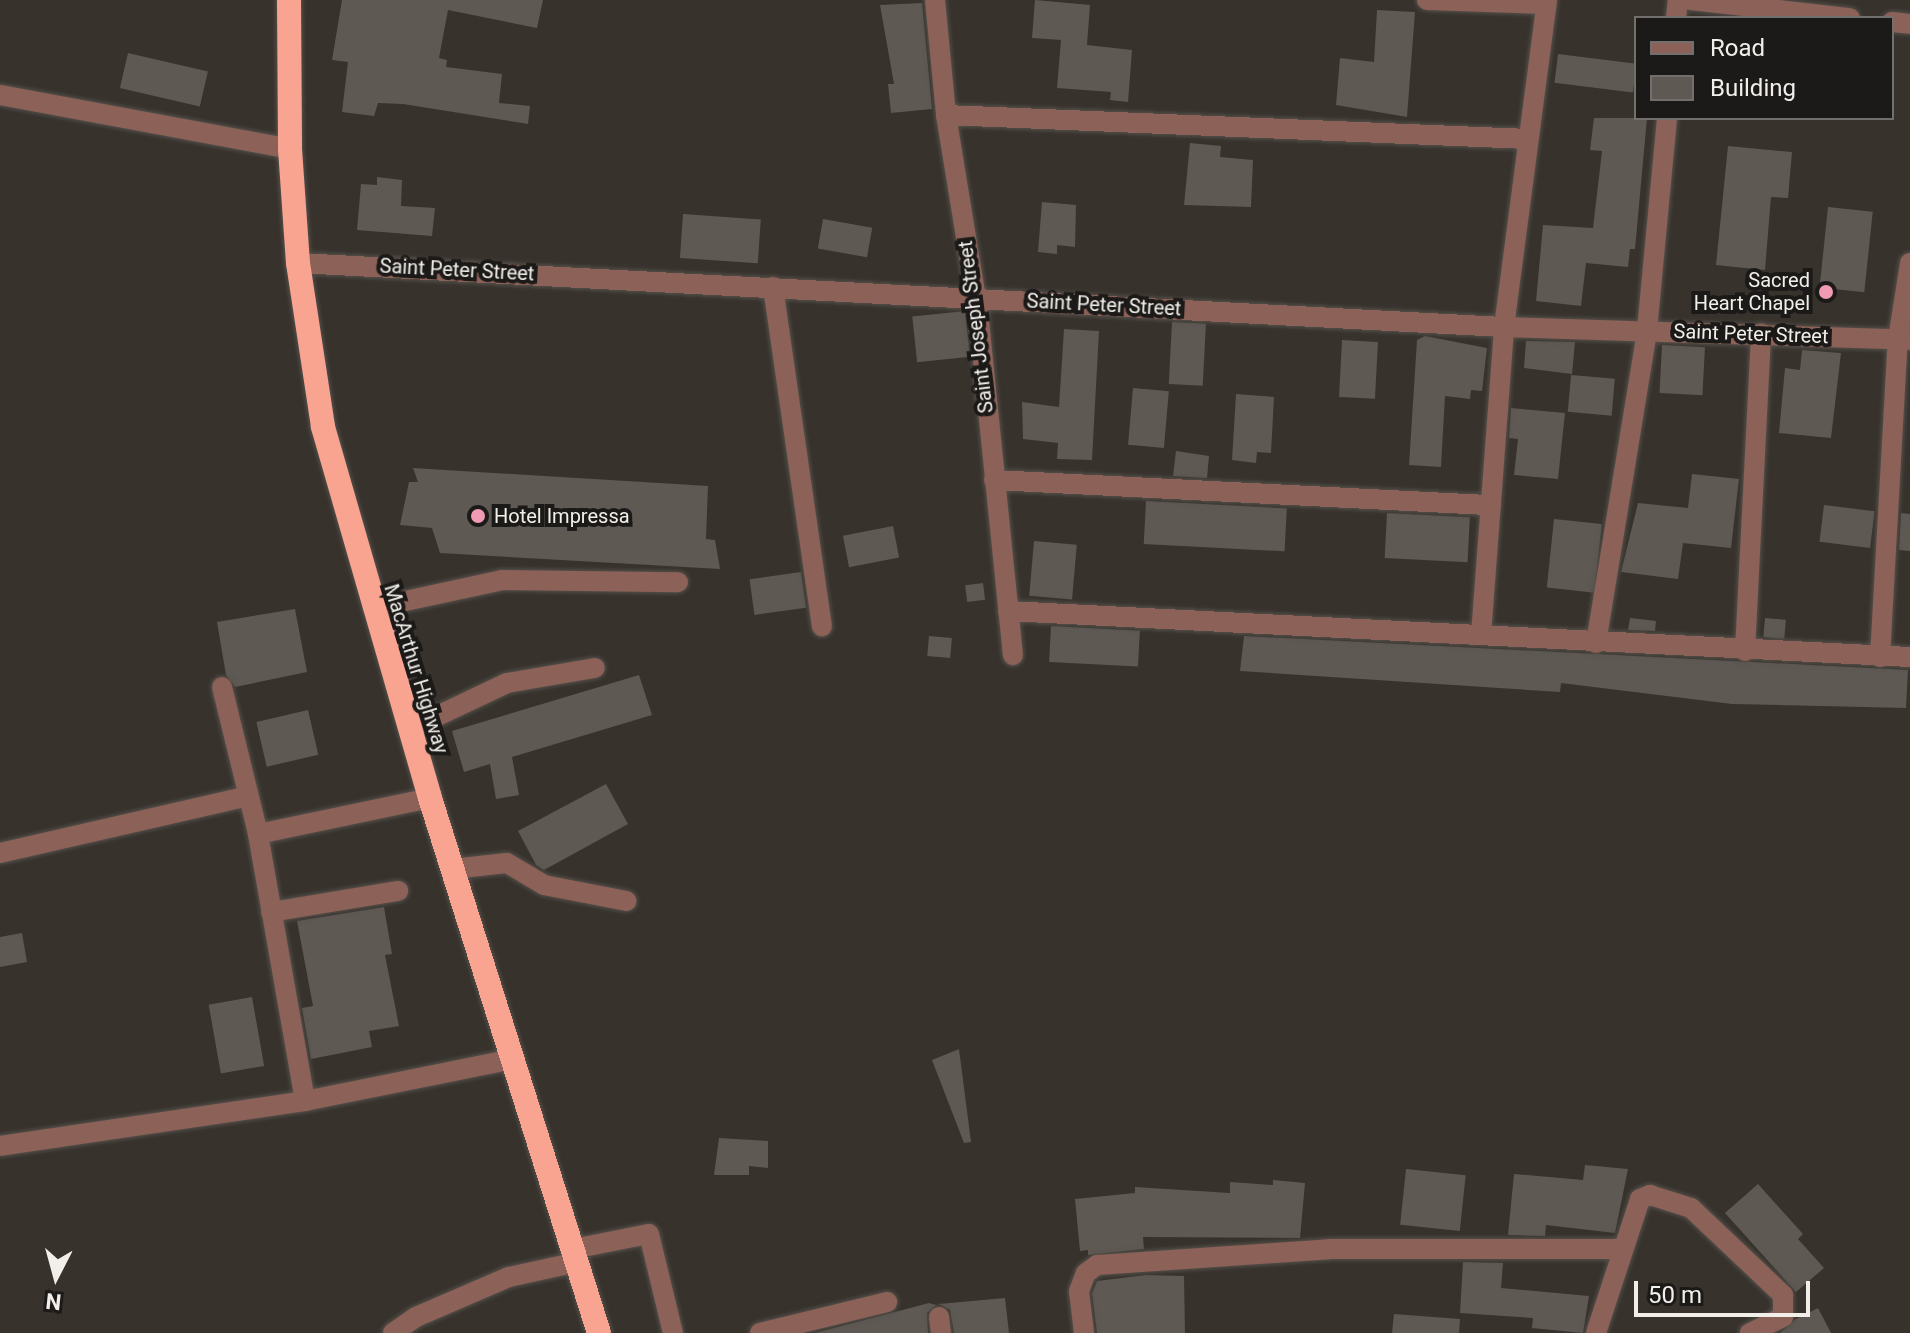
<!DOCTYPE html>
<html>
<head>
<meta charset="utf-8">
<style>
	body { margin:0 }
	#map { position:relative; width:1910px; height:1333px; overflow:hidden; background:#37322c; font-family:Roboto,sans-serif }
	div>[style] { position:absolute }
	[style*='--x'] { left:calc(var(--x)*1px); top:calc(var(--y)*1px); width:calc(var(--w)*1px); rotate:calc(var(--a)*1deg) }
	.building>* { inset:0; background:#5e5953; transform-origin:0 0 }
	.roads { filter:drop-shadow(0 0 2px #55504b) drop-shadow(0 0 2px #55504b) }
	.minor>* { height:20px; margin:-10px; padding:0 10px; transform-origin:10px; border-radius:10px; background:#8c6157 }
	.highway>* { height:24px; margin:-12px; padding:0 12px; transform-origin:12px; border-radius:12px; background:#f9a491 }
	.dots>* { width:22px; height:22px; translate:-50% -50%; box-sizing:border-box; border:4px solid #1c1a18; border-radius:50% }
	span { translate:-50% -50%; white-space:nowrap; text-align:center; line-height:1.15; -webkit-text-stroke:8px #1c1a18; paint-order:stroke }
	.street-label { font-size:20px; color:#f2efeb }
	.poi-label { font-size:20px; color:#f2efeb }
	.right { translate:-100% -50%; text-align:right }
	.left { translate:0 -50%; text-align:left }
	.legend { position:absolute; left:1634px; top:16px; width:260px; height:104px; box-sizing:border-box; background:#1c1a18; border:2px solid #726f6c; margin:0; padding:10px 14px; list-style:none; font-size:24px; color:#f2efeb }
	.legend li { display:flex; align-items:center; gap:16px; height:40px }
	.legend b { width:40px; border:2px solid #726f6c }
	.north { position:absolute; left:16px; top:1237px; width:80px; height:80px; -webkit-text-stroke:6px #1c1a18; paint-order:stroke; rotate:186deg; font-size:22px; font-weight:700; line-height:32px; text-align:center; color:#f2efeb }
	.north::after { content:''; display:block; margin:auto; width:28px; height:36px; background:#f2efeb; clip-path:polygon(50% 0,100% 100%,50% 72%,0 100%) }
	.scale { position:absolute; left:1634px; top:1281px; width:176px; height:36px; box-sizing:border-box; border:4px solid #f2efeb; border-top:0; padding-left:10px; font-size:24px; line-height:28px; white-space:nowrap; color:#f2efeb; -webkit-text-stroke:6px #1c1a18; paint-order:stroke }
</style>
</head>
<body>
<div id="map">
	<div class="building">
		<div style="clip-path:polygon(342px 0,543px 0,537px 28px,448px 10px,439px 58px,447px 60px,446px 67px,502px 74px,499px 103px,530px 106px,528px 124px,403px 104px,378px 103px,374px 116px,342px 112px,348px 62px,332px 60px)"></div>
		<div style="clip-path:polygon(1035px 0,1090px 5px,1087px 45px,1132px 50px,1128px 102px,1110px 100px,1111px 92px,1057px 88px,1061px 40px,1032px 38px)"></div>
		<div style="clip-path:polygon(922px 3px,932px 109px,891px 113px,888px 84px,894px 84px,880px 5px)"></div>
		<div style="clip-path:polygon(1377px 10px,1415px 12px,1407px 117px,1336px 105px,1340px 58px,1374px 62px)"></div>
		<div style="left:128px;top:53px;width:82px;height:36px;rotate:13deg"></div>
		<div style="left:1558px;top:54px;width:79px;height:29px;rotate:7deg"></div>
		<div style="clip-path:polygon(1594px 118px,1647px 118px,1635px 249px,1630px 249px,1628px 267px,1586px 263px,1581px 306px,1536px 301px,1543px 225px,1593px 228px,1602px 151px,1590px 150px)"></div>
		<div style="clip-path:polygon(1190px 143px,1221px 146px,1220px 157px,1253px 160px,1251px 207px,1184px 205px)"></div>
		<div style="clip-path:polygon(1728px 146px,1792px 152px,1788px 198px,1771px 197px,1765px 270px,1716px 265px)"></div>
		<div style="clip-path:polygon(377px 177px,402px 180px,401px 206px,435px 208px,432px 236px,357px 230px,361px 184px,377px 185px)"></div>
		<div style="clip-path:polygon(1042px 202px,1076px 205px,1075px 247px,1057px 245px,1057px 254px,1038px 252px)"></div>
		<div style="left:1828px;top:207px;width:45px;height:81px;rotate:6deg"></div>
		<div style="left:683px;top:214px;width:78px;height:44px;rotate:4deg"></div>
		<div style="left:823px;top:219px;width:50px;height:30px;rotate:10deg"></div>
		<div style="left:965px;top:311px;width:46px;height:53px;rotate:84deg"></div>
		<div style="left:1172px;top:322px;width:34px;height:62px;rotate:3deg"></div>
		<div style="clip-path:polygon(1064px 329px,1099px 331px,1092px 460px,1057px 459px,1058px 443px,1023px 439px,1022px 402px,1059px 407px)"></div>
		<div style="clip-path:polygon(1425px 336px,1487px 348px,1482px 391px,1471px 390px,1470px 399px,1445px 396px,1441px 467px,1409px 465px,1417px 340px)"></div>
		<div style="left:1342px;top:340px;width:36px;height:57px;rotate:3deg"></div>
		<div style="clip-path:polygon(1526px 341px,1575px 342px,1572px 374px,1524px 368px)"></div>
		<div style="left:1662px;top:345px;width:43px;height:48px;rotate:3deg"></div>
		<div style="clip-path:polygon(1802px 350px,1841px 353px,1831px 438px,1779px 433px,1785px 368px,1800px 370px)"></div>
		<div style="left:1571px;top:375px;width:44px;height:37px;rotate:5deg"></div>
		<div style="left:1133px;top:388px;width:36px;height:57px;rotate:5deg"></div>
		<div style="clip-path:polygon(1236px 394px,1274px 397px,1271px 453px,1257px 452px,1256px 463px,1232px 460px)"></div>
		<div style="clip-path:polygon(1511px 408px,1565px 413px,1558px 479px,1514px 475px,1518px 439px,1509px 438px)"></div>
		<div style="clip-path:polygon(1176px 451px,1209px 456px,1207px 478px,1173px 476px)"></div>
		<div style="clip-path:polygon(413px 468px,708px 486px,706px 539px,715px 540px,720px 569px,440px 553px,432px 528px,400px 525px,409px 482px,418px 482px)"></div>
		<div style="clip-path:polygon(1692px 474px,1739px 479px,1731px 548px,1683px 543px,1678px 579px,1621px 572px,1638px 503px,1688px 508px)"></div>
		<div style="left:1146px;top:501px;width:141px;height:43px;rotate:3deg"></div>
		<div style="left:1824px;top:505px;width:51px;height:37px;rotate:7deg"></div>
		<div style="left:1387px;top:513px;width:83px;height:45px;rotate:3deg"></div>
		<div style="clip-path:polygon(1901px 513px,1910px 514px,1910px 551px,1899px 550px)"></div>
		<div style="left:1554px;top:519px;width:48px;height:69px;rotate:6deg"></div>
		<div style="left:893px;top:526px;width:32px;height:51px;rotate:79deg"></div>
		<div style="left:1034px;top:541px;width:43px;height:55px;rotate:5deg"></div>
		<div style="left:801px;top:572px;width:36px;height:52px;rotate:82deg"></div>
		<div style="left:983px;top:583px;width:17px;height:18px;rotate:83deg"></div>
		<div style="clip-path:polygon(295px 609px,307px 672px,235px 687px,226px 675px,217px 622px)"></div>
		<div style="clip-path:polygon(1630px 618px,1656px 621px,1655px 631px,1628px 630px)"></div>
		<div style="left:1765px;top:618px;width:21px;height:19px;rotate:5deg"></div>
		<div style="left:1051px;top:626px;width:89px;height:36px;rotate:3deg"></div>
		<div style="left:929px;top:636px;width:23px;height:20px;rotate:5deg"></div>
		<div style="clip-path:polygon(1244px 636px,1908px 670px,1906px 708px,1732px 704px,1561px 683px,1560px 692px,1240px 671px)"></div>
		<div style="clip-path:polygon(639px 675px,652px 715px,512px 757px,519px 795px,496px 799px,490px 764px,464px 772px,452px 731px)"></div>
		<div style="left:308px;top:710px;width:46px;height:53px;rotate:77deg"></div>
		<div style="clip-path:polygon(606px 784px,628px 824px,544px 870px,536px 865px,518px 831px)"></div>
		<div style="clip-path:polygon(384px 907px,392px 954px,385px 955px,399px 1026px,369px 1031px,372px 1047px,311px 1059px,302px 1008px,313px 1006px,297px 921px)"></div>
		<div style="clip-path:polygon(22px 933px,27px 962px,0 967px,0 937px)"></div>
		<div style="left:252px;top:997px;width:70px;height:44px;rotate:80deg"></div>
		<div style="clip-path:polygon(959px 1049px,971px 1142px,964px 1143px,932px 1060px)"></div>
		<div style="clip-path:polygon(719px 1138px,768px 1141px,768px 1168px,749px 1166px,749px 1175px,714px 1175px)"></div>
		<div style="clip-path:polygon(1585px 1165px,1628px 1169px,1615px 1233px,1546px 1225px,1545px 1236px,1508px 1235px,1514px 1174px,1583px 1180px)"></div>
		<div style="left:1406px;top:1169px;width:60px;height:56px;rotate:6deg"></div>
		<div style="clip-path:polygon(1273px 1180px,1305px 1183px,1300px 1238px,1143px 1237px,1144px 1249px,1088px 1255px,1088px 1250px,1080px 1251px,1075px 1199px,1135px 1193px,1135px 1187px,1230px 1193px,1230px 1182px,1273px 1185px)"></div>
		<div style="clip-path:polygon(1758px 1184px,1803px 1234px,1798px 1239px,1824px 1268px,1796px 1292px,1725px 1213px)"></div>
		<div style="clip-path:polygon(1463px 1262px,1503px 1263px,1501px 1288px,1589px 1296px,1583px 1333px,1532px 1328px,1533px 1318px,1460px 1313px)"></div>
		<div style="clip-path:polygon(1146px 1275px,1184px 1276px,1185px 1333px,1097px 1333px,1092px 1293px,1097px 1281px)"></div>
		<div style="clip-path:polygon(1005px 1298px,1009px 1333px,954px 1333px,950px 1310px,939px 1304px)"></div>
		<div style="clip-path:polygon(929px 1303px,936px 1305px,927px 1313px,928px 1333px,815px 1333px)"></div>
		<div style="clip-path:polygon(1818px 1308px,1831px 1333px,1780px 1333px,1796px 1319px)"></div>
		<div style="clip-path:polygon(1394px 1314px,1460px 1319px,1459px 1333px,1392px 1333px)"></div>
	</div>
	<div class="roads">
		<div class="minor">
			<div style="--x:935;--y:0;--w:116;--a:84.5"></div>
			<div style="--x:946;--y:115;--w:199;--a:80.7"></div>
			<div style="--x:978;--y:311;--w:346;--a:84.2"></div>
			<div style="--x:1427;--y:0;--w:119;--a:1.9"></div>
			<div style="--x:1691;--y:0;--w:160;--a:6.5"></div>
			<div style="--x:1676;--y:18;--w:18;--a:-84"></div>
			<div style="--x:1892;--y:22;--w:18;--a:6"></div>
			<div style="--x:0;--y:95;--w:295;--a:10.5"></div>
			<div style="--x:946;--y:115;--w:582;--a:2.36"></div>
			<div style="--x:298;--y:263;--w:1208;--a:3.04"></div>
			<div style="--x:1504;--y:327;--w:406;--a:1.8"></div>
			<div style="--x:773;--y:287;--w:343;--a:81.8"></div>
			<div style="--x:994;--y:480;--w:498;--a:2.9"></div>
			<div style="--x:373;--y:608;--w:132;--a:-12.2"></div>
			<div style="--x:502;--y:580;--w:176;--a:0.7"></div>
			<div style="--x:1008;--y:611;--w:903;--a:2.92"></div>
			<div style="--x:1481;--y:635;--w:309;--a:-85.7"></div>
			<div style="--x:1504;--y:327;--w:330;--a:-82.5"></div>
			<div style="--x:1596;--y:643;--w:317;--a:-80.7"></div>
			<div style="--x:1647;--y:330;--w:213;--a:-84.6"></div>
			<div style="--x:1745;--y:651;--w:318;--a:-87.1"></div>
			<div style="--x:1880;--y:657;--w:319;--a:-86.8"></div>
			<div style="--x:1898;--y:339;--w:77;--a:-81"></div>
			<div style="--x:222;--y:687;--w:151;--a:76.2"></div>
			<div style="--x:258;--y:834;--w:271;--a:80"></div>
			<div style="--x:410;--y:729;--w:107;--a:-25.4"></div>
			<div style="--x:507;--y:683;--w:89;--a:-9.7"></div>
			<div style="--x:258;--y:834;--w:176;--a:-11.8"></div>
			<div style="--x:0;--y:853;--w:254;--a:-12.9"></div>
			<div style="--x:452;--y:869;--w:55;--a:-6.2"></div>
			<div style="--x:507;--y:863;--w:43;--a:30.7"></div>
			<div style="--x:544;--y:885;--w:84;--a:11"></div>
			<div style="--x:271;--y:912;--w:129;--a:-9.4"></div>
			<div style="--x:0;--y:1146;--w:308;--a:-8.4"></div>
			<div style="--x:305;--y:1101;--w:213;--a:-11.4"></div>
			<div style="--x:573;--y:1249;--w:77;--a:-11.2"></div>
			<div style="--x:649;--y:1234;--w:102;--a:76.4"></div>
			<div style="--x:939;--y:1317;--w:16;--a:83"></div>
			<div style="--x:393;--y:1333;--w:28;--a:-35"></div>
			<div style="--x:416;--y:1317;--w:101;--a:-23.3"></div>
			<div style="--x:509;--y:1277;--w:70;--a:-12.4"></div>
			<div style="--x:760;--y:1333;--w:131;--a:-13.7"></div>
			<div style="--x:1084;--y:1333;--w:42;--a:-96.8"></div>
			<div style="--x:1079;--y:1291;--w:19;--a:-69"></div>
			<div style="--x:1086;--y:1273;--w:14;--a:-36"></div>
			<div style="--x:1097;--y:1265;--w:233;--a:-3.9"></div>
			<div style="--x:1329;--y:1249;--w:292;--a:0"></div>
			<div style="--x:1596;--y:1333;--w:141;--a:-71.8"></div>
			<div style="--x:1640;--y:1199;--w:11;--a:-22"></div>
			<div style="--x:1650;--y:1195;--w:43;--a:17.6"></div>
			<div style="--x:1691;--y:1208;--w:127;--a:43.4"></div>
			<div style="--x:1783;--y:1295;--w:22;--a:90"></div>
			<div style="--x:1783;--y:1317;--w:37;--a:154"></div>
		</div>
		<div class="highway">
			<div style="--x:289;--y:0;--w:149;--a:89.6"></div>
			<div style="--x:290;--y:149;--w:114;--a:86"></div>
			<div style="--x:298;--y:263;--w:166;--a:81.3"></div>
			<div style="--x:323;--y:427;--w:386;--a:73.9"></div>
			<div style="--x:430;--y:798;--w:561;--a:72.47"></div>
		</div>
	</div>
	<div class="dots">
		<div style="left:1826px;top:292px;background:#f09ab4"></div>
		<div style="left:478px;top:516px;background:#f09ab4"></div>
	</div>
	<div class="street-label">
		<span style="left:457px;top:270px;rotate:3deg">Saint Peter Street</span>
		<span style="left:1104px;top:305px;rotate:3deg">Saint Peter Street</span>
		<span style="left:976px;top:327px;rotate:-97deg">Saint Joseph Street</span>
		<span style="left:1751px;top:334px;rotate:2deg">Saint Peter Street</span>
		<span style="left:416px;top:669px;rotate:73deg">MacArthur Highway</span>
	</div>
	<div class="poi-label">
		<span class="right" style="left:1810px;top:292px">Sacred<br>Heart Chapel</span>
		<span class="left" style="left:494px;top:516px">Hotel Impressa</span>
	</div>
	<ul class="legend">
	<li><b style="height:10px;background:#8c6157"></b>Road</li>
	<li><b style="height:22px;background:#5e5953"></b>Building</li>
	</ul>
	<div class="north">N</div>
	<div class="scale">50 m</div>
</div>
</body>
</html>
